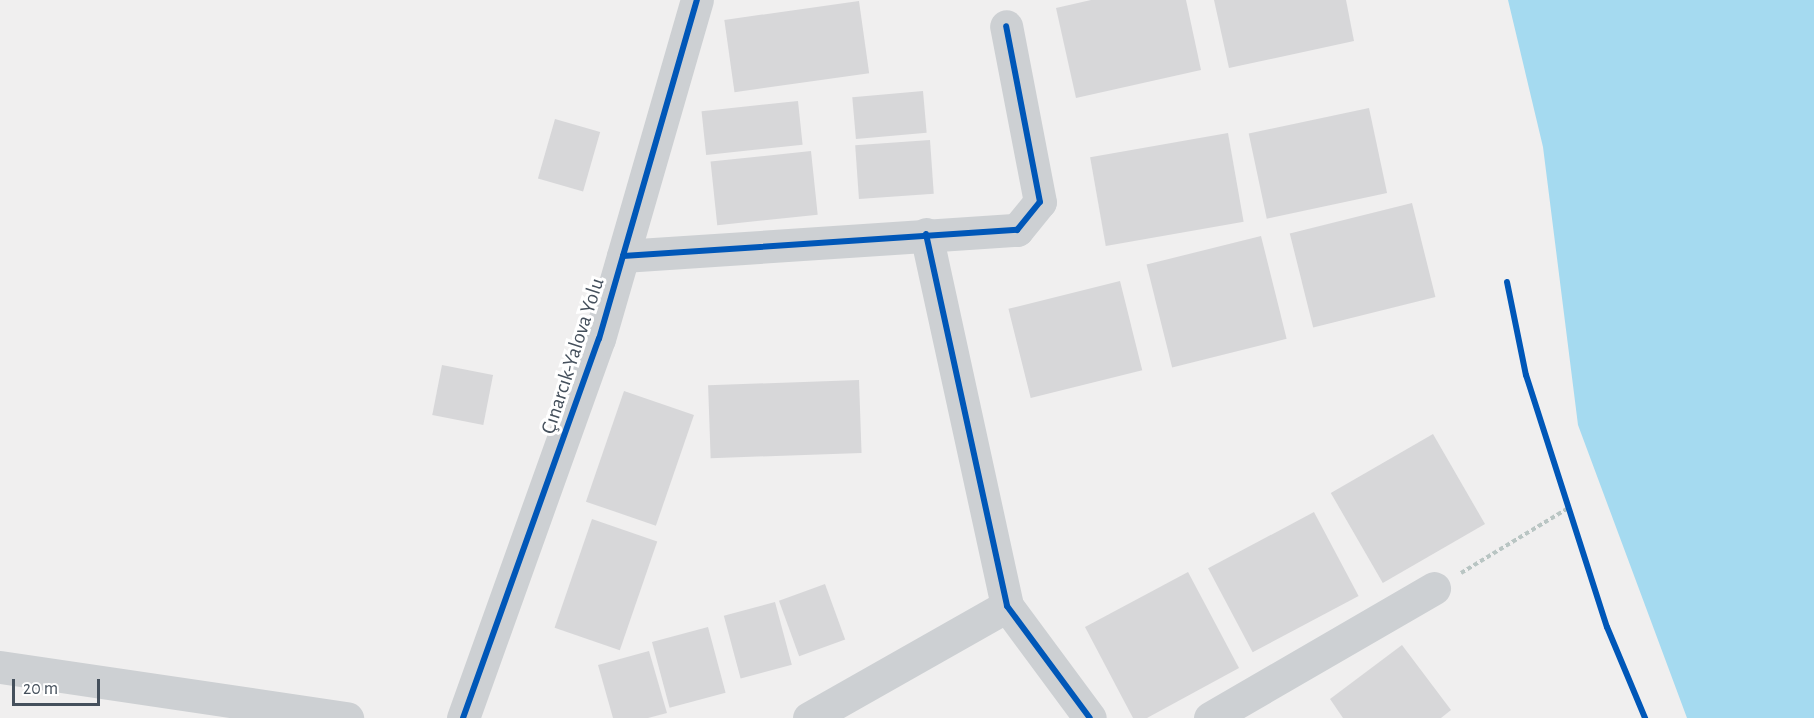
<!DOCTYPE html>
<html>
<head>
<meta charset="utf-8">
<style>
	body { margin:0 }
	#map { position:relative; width:1814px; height:718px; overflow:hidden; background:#f0efef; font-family:"Alegreya Sans",sans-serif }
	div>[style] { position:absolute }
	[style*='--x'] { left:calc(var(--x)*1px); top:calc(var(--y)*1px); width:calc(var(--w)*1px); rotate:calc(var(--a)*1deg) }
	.water>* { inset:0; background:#a5daf0 }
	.building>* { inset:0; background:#d7d7d9; transform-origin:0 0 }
	.path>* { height:4px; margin-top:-2px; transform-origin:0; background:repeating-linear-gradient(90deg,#b9c5c3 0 4.5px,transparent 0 7.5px) }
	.minor>* { height:33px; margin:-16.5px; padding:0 16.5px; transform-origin:16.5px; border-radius:16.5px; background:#cdd0d3 }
	.cycleway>* { height:6px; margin:-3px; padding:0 3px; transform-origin:3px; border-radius:3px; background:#0057b8 }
	span { translate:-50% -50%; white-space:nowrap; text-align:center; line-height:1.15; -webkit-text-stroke:6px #fff; paint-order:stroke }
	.street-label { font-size:21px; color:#45505c }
	.scale { position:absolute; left:12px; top:679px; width:88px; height:27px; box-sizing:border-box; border:3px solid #45505c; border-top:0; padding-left:8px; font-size:18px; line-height:21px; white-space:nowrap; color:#45505c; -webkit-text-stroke:4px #fff; paint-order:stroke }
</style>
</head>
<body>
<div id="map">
	<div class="water">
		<div style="clip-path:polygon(1508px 0,1814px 0,1814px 718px,1687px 718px,1578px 425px,1543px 147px)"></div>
	</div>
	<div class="building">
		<div style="clip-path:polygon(1091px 0,1186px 0,1201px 70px,1076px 98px,1056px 8px)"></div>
		<div style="clip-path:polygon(1214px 0,1346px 0,1354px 41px,1229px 68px)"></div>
		<div style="left:859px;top:1px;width:73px;height:136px;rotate:82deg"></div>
		<div style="left:923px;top:91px;width:42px;height:71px;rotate:85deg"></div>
		<div style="left:798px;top:101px;width:44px;height:97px;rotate:84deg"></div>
		<div style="left:1369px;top:108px;width:87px;height:123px;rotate:78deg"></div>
		<div style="left:555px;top:119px;width:47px;height:62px;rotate:16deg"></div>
		<div style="left:1228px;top:133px;width:90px;height:140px;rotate:80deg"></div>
		<div style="left:930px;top:140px;width:54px;height:75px;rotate:86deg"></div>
		<div style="left:811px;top:151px;width:64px;height:101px;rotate:84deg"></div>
		<div style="left:1412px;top:203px;width:97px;height:126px;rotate:76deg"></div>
		<div style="left:1261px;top:236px;width:106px;height:118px;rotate:76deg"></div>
		<div style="left:1120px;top:281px;width:92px;height:115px;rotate:76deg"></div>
		<div style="left:442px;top:365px;width:52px;height:51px;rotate:11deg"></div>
		<div style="left:859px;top:380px;width:73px;height:151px;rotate:88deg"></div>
		<div style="left:624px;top:391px;width:74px;height:117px;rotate:19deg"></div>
		<div style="left:1433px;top:434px;width:104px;height:118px;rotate:60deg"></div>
		<div style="left:1314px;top:512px;width:95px;height:120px;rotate:62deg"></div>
		<div style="left:592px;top:519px;width:69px;height:115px;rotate:19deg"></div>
		<div style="clip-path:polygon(1188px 572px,1239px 668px,1147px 718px,1133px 718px,1085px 627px)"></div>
		<div style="left:825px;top:584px;width:59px;height:49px;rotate:70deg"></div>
		<div style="left:775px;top:602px;width:65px;height:53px;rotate:75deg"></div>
		<div style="left:708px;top:627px;width:68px;height:58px;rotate:75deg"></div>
		<div style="clip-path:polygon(1402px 645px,1451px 710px,1441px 718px,1343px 718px,1330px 699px)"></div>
		<div style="clip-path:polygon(649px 651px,667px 713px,648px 718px,613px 718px,598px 665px)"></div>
	</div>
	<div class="path">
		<div style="--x:1461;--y:573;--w:127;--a:-31.2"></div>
	</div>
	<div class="minor">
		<div style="--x:926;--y:234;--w:381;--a:77.7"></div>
		<div style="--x:1007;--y:606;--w:139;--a:53.5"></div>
		<div style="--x:623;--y:256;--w:395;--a:-3.8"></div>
		<div style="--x:1017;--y:230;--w:36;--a:-51"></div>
		<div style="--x:1040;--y:202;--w:179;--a:-100.9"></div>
		<div style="--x:0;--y:667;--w:351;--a:8.4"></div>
		<div style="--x:463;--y:718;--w:403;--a:-70.3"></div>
		<div style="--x:599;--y:339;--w:353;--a:-73.9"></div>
		<div style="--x:809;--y:718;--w:227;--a:-29.5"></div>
		<div style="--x:1210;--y:718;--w:259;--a:-30.1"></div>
	</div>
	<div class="cycleway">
		<div style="--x:926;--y:234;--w:381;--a:77.7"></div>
		<div style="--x:1007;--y:606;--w:139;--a:53.5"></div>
		<div style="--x:623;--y:256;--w:395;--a:-3.8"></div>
		<div style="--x:1017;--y:230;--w:36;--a:-51"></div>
		<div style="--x:1040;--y:202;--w:179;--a:-100.9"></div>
		<div style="--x:1507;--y:282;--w:95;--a:78.5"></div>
		<div style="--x:1526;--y:375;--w:265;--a:72.2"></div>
		<div style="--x:1607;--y:627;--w:99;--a:67.3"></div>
		<div style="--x:463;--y:718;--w:403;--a:-70.3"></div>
		<div style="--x:599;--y:339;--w:353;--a:-73.9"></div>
	</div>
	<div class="street-label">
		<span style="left:573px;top:356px;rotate:-72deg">Çınarcık-Yalova Yolu</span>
	</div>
	<div class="scale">20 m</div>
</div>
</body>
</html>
